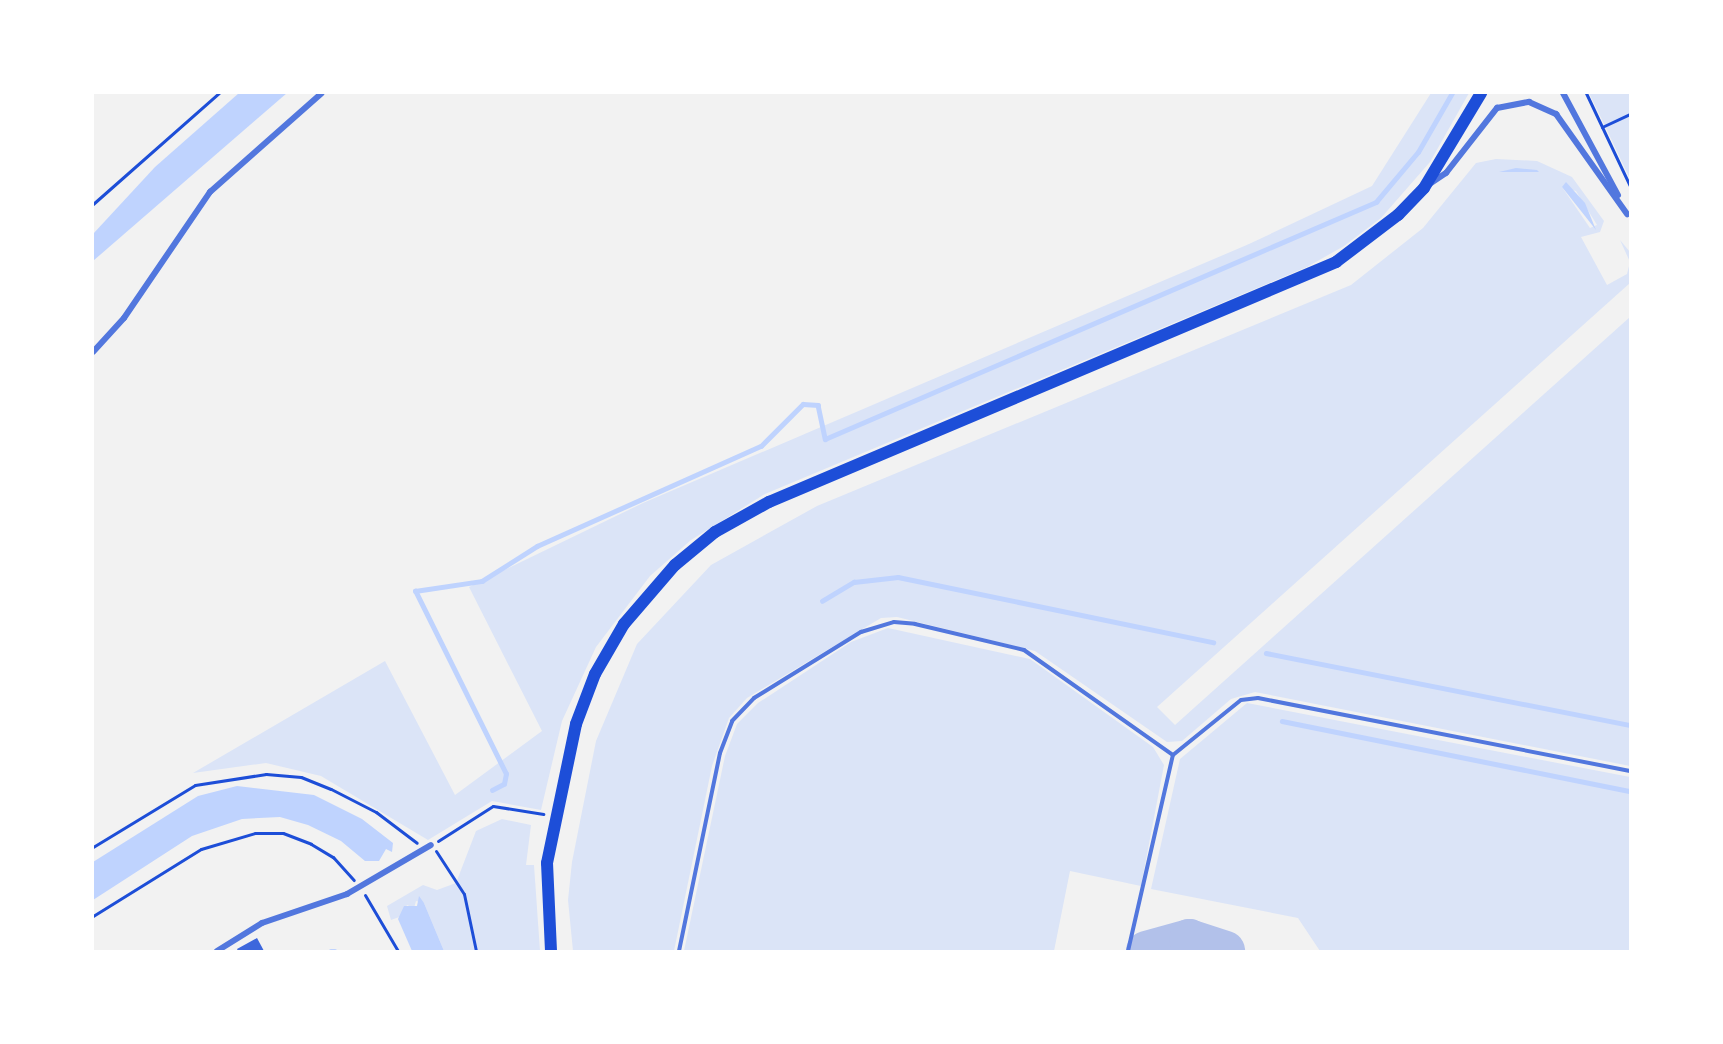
<!DOCTYPE html>
<html>
<head>
<meta charset="utf-8">
<style>
	body { margin:0 }
	#map { position:relative; width:1723px; height:1044px; overflow:hidden; background:#f2f2f2; font-family:Mulish,sans-serif }
	div>[style] { position:absolute }
	[style*='--x'] { left:calc(var(--x)*1px); top:calc(var(--y)*1px); width:calc(var(--w)*1px); rotate:calc(var(--a)*1deg) }
	.green>* { inset:0; background:#dbe4f7 }
	.water>* { inset:0; background:#bfd3fe }
	.stream>* { height:4.5px; margin:-2.25px; padding:0 2.25px; transform-origin:2.25px; border-radius:2.25px; background:#bfd3fe }
	.taxiway>* { height:40px; margin:-20px; padding:0 20px; transform-origin:20px; border-radius:20px; background:#b2c1ea }
	.building>* { inset:0; background:#3d67dc }
	.path>* { height:3px; margin:-1.5px; padding:0 1.5px; transform-origin:1.5px; border-radius:1.5px; background:#1d4ed8 }
	.service>* { height:4px; margin:-2px; padding:0 2px; transform-origin:2px; border-radius:2px; background:#5277de }
	.minor>* { height:6px; margin:-3px; padding:0 3px; transform-origin:3px; border-radius:3px; background:#5277de }
	.secondary>* { height:12px; margin:-6px; padding:0 6px; transform-origin:6px; border-radius:6px; background:#1d4ed8 }
	span { translate:-50% -50%; white-space:nowrap; text-align:center; line-height:1.15; -webkit-text-stroke:4.5px #fff; paint-order:stroke }
	.frame { position:absolute; inset:0; border:94px solid #fff; pointer-events:none }
</style>
</head>
<body>
<div id="map">
	<div class="green">
		<div style="clip-path:polygon(1431px 93px,1469px 93px,1430px 162px,1381px 218px,1344px 246px,1307px 267px,765px 494px,691px 540px,650px 576px,596px 647px,562px 721px,541px 810px,492px 801px,428px 840px,321px 776px,266px 763px,193px 773px,385px 661px,455px 795px,542px 731px,469px 587px,643px 503px,1249px 244px,1372px 186px)"></div>
		<div style="clip-path:polygon(1589px 93px,1630px 93px,1630px 179px,1604px 124px)"></div>
		<div style="clip-path:polygon(evenodd,1496px 159px,1537px 161px,1572px 177px,1604px 221px,1600px 232px,1581px 237px,1607px 285px,1627px 274px,1630px 262px,1620px 240px,1630px 252px,1630px 283px,1157px 707px,1175px 725px,1630px 317px,1630px 766px,1255px 692px,1231px 699px,1182px 741px,1167px 742px,1035px 651px,897px 617px,881px 618px,747px 698px,729px 718px,712px 766px,674px 951px,573px 951px,568px 900px,572px 862px,596px 741px,637px 644px,711px 565px,817px 506px,1351px 285px,1423px 228px,1476px 163px,1496px 159px,1562px 187px,1576px 191px,1597px 225px,1590px 228px,1562px 187px)"></div>
		<div style="clip-path:polygon(888px 628px,1030px 659px,1153px 747px,1164px 765px,1141px 886px,1070px 871px,1054px 951px,684px 951px,725px 756px,737px 724px,758px 703px,851px 642px)"></div>
		<div style="clip-path:polygon(1247px 703px,1630px 777px,1630px 951px,1320px 951px,1298px 918px,1151px 889px,1180px 759px)"></div>
		<div style="clip-path:polygon(502px 819px,531px 825px,526px 865px,534px 865px,540px 951px,444px 951px,424px 903px,416px 901px,414px 908px,407px 905px,402px 916px,391px 920px,387px 906px,423px 885px,437px 890px,456px 883px,476px 831px)"></div>
	</div>
	<div class="water">
		<div style="clip-path:polygon(239px 93px,287px 93px,93px 261px,93px 234px,155px 167px)"></div>
		<div style="clip-path:polygon(1516px 168px,1537px 170px,1539px 172px,1499px 172px)"></div>
		<div style="clip-path:polygon(1566px 182px,1585px 203px,1596px 230px,1562px 187px)"></div>
		<div style="clip-path:polygon(237px 786px,314px 795px,362px 819px,393px 843px,392px 852px,386px 849px,379px 861px,365px 861px,341px 841px,308px 825px,280px 817px,242px 819px,192px 836px,93px 900px,93px 862px,198px 796px)"></div>
		<div style="clip-path:polygon(419px 896px,424px 903px,444px 951px,412px 951px,398px 919px,404px 906px,417px 906px)"></div>
	</div>
	<div class="stream">
		<div style="--x:822;--y:601;--w:37;--a:-31"></div>
		<div style="--x:854;--y:582;--w:44;--a:-6.5"></div>
		<div style="--x:898;--y:577;--w:322;--a:11.7"></div>
		<div style="--x:1266;--y:653;--w:371;--a:11.2"></div>
		<div style="--x:1282;--y:721;--w:355;--a:11.4"></div>
		<div style="--x:492;--y:790;--w:13;--a:-27"></div>
		<div style="--x:504;--y:784;--w:10;--a:-79"></div>
		<div style="--x:506;--y:774;--w:204;--a:-116.4"></div>
		<div style="--x:415;--y:591;--w:68;--a:-8.5"></div>
		<div style="--x:482;--y:581;--w:65;--a:-32.5"></div>
		<div style="--x:537;--y:546;--w:245;--a:-24.1"></div>
		<div style="--x:761;--y:446;--w:59;--a:-45"></div>
		<div style="--x:803;--y:404;--w:15;--a:4"></div>
		<div style="--x:818;--y:405;--w:35;--a:78"></div>
		<div style="--x:825;--y:439;--w:600;--a:-23.27"></div>
		<div style="--x:1376;--y:202;--w:65;--a:-50"></div>
		<div style="--x:1418;--y:152;--w:68;--a:-60"></div>
		<div style="--x:331;--y:951;--w:4;--a:0"></div>
	</div>
	<div class="taxiway">
		<div style="--x:1146;--y:951;--w:45;--a:-15.6"></div>
		<div style="--x:1189;--y:939;--w:38;--a:18"></div>
	</div>
	<div class="building">
		<div style="clip-path:polygon(257px 938px,264px 951px,238px 951px,237px 949px)"></div>
	</div>
	<div class="path">
		<div style="--x:1586;--y:93;--w:103;--a:64.7"></div>
		<div style="--x:1602;--y:127;--w:31;--a:-25"></div>
		<div style="--x:93;--y:204;--w:168;--a:-41.4"></div>
		<div style="--x:438;--y:841;--w:65;--a:-32.5"></div>
		<div style="--x:493;--y:806;--w:51;--a:9.1"></div>
		<div style="--x:93;--y:847;--w:119;--a:-31.3"></div>
		<div style="--x:195;--y:785;--w:72;--a:-8.8"></div>
		<div style="--x:266;--y:774;--w:35;--a:5"></div>
		<div style="--x:301;--y:777;--w:32;--a:22"></div>
		<div style="--x:331;--y:789;--w:51;--a:27.1"></div>
		<div style="--x:376;--y:812;--w:51;--a:37.1"></div>
		<div style="--x:436;--y:851;--w:51;--a:56.9"></div>
		<div style="--x:464;--y:894;--w:58;--a:78.1"></div>
		<div style="--x:365;--y:895;--w:65;--a:59.5"></div>
		<div style="--x:93;--y:916;--w:127;--a:-31.8"></div>
		<div style="--x:201;--y:849;--w:56;--a:-16.5"></div>
		<div style="--x:255;--y:833;--w:28;--a:0"></div>
		<div style="--x:283;--y:833;--w:30;--a:21"></div>
		<div style="--x:311;--y:844;--w:26;--a:31"></div>
		<div style="--x:333;--y:857;--w:31;--a:48"></div>
	</div>
	<div class="service">
		<div style="--x:679;--y:951;--w:202;--a:-78.3"></div>
		<div style="--x:720;--y:753;--w:34;--a:-69"></div>
		<div style="--x:732;--y:721;--w:32;--a:-46"></div>
		<div style="--x:754;--y:698;--w:126;--a:-31.7"></div>
		<div style="--x:861;--y:632;--w:34;--a:-17"></div>
		<div style="--x:894;--y:622;--w:21;--a:5"></div>
		<div style="--x:915;--y:624;--w:112;--a:13.4"></div>
		<div style="--x:1024;--y:650;--w:182;--a:35.2"></div>
		<div style="--x:1128;--y:951;--w:201;--a:-77.1"></div>
		<div style="--x:1173;--y:755;--w:87;--a:-39"></div>
		<div style="--x:1241;--y:700;--w:17;--a:-7"></div>
		<div style="--x:1258;--y:698;--w:379;--a:11.1"></div>
	</div>
	<div class="minor">
		<div style="--x:1563;--y:93;--w:116;--a:61.7"></div>
		<div style="--x:1428;--y:185;--w:22;--a:-34"></div>
		<div style="--x:1446;--y:173;--w:83;--a:-51.9"></div>
		<div style="--x:1497;--y:108;--w:33;--a:-11"></div>
		<div style="--x:1529;--y:102;--w:30;--a:24"></div>
		<div style="--x:1556;--y:114;--w:123;--a:54.6"></div>
		<div style="--x:93;--y:352;--w:46;--a:-47.6"></div>
		<div style="--x:124;--y:318;--w:153;--a:-55.7"></div>
		<div style="--x:210;--y:192;--w:149;--a:-41.5"></div>
		<div style="--x:217;--y:951;--w:53;--a:-31.9"></div>
		<div style="--x:262;--y:923;--w:90;--a:-18.8"></div>
		<div style="--x:347;--y:894;--w:97;--a:-30.3"></div>
	</div>
	<div class="secondary">
		<div style="--x:551;--y:951;--w:88;--a:-92.6"></div>
		<div style="--x:547;--y:863;--w:142;--a:-78.2"></div>
		<div style="--x:576;--y:724;--w:53;--a:-69.2"></div>
		<div style="--x:595;--y:674;--w:58;--a:-59.9"></div>
		<div style="--x:624;--y:624;--w:78;--a:-49.2"></div>
		<div style="--x:675;--y:565;--w:52;--a:-39.5"></div>
		<div style="--x:715;--y:532;--w:62;--a:-29.1"></div>
		<div style="--x:769;--y:502;--w:616;--a:-22.94"></div>
		<div style="--x:1336;--y:262;--w:78;--a:-37.2"></div>
		<div style="--x:1398;--y:215;--w:37;--a:-46"></div>
		<div style="--x:1424;--y:188;--w:111;--a:-59"></div>
	</div>
	<div class="frame"></div>
</div>
</body>
</html>
